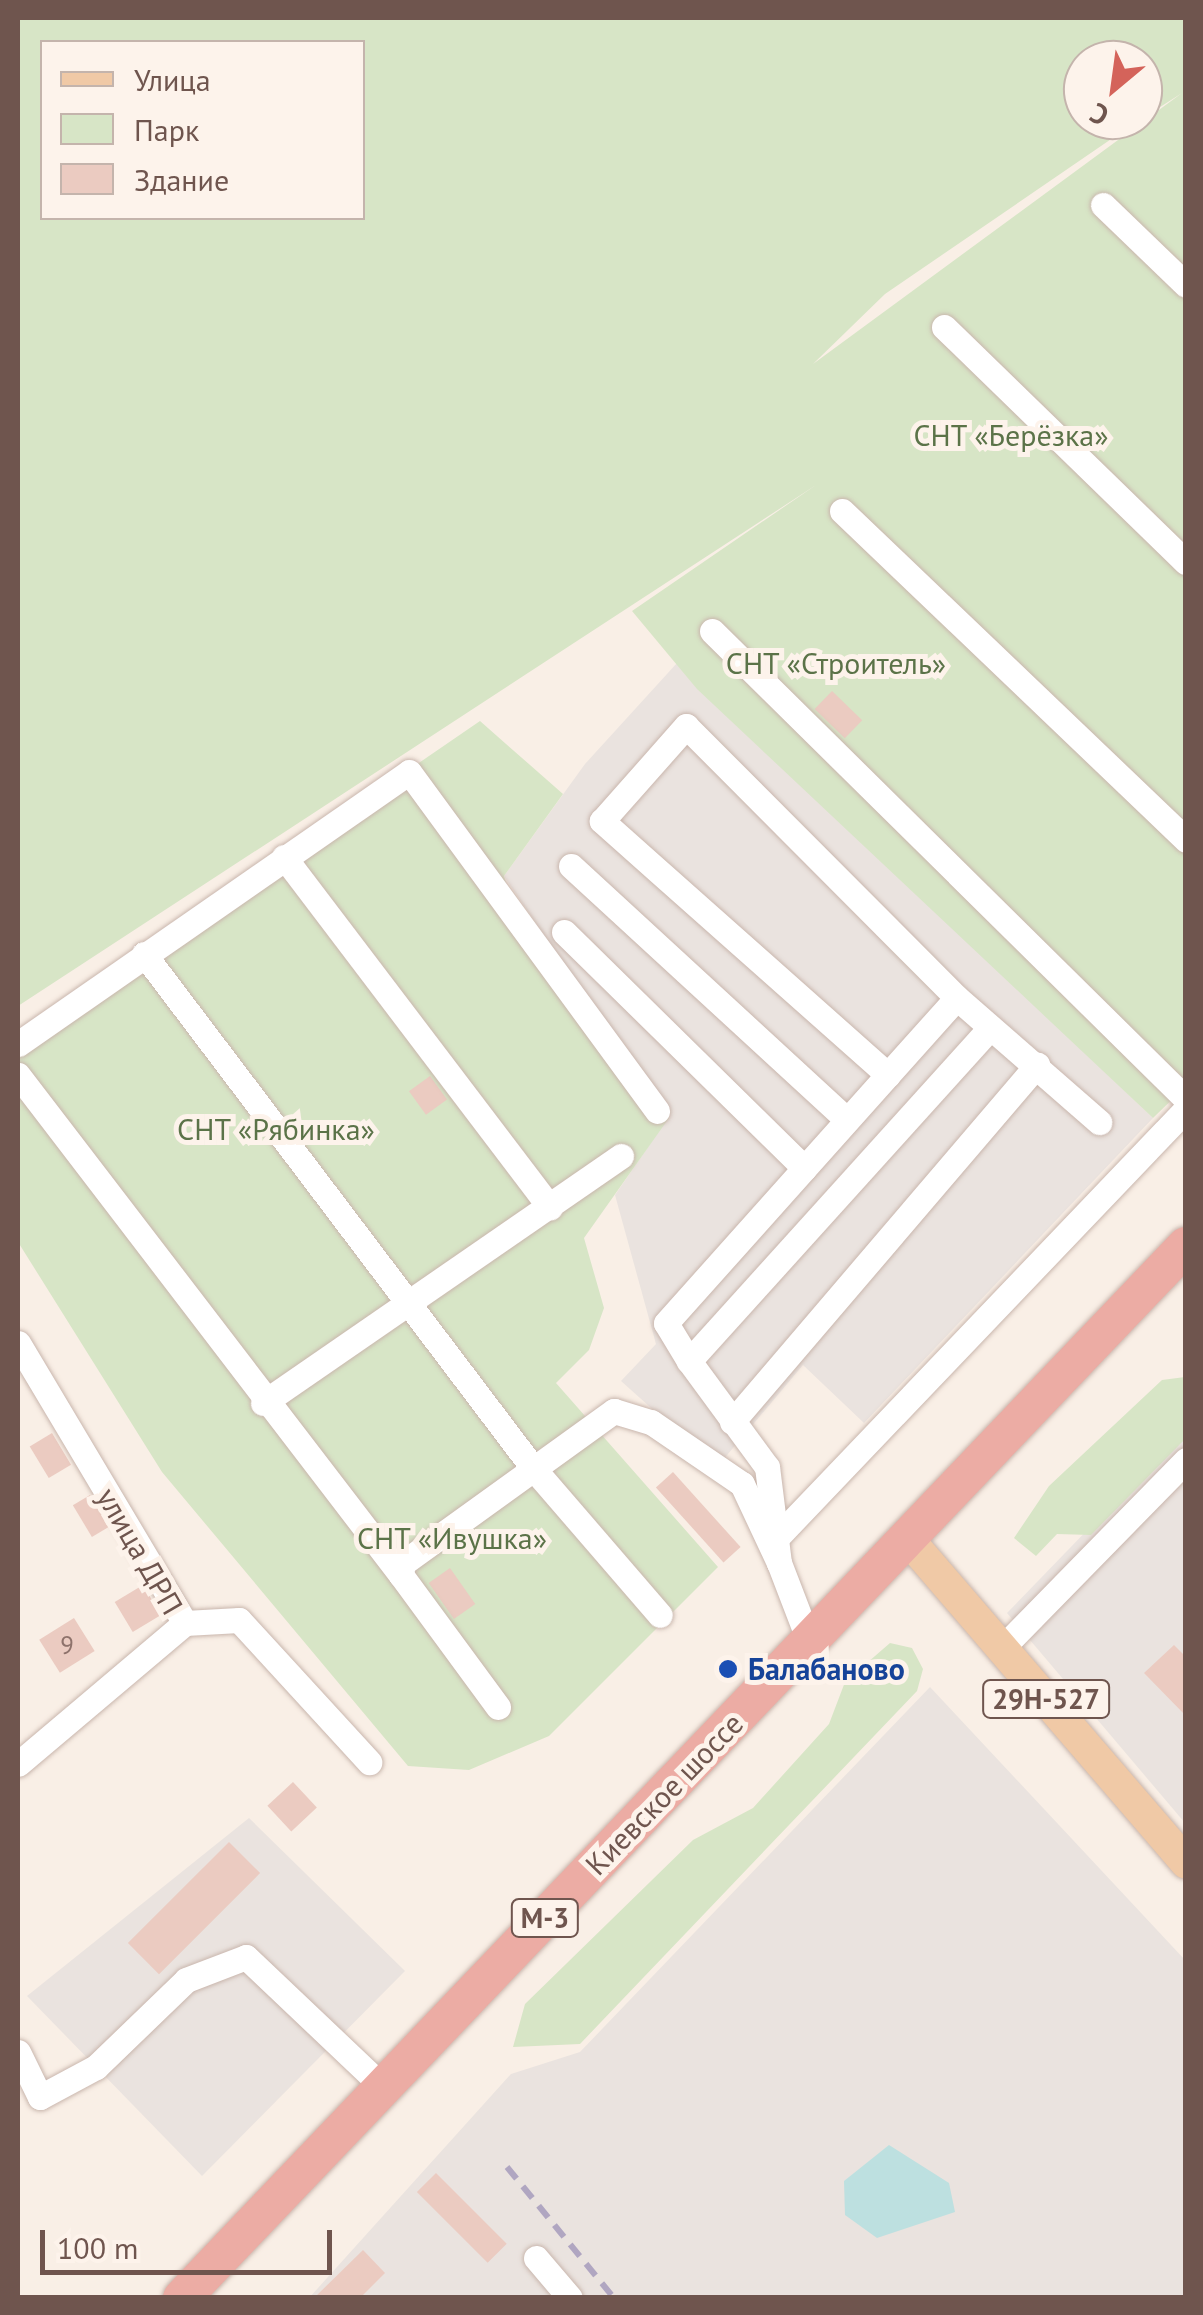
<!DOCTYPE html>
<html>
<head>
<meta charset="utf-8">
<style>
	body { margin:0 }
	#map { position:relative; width:1203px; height:2315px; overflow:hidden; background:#f9efe6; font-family:"PT Sans",sans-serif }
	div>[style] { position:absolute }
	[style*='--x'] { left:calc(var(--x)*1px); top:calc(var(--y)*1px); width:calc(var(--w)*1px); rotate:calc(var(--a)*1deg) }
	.industrial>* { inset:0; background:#eae3df }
	.green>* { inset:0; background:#d7e5c6 }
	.water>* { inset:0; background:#bde0e0 }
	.building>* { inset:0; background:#ebcbc1; transform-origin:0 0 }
	.roads { filter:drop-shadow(0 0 2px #c9b6ad) drop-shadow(0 0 2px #c9b6ad) }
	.minor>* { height:25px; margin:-12.5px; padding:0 12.5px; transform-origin:12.5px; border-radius:12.5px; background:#fff }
	.major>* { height:32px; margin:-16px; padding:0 16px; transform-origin:16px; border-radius:16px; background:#f0c9a6 }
	.highway>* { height:38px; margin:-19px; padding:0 19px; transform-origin:19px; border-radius:19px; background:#ecaca4 }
	.rail>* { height:6px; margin-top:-3px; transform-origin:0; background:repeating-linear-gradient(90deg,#b0a6c1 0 15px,transparent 0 25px) }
	.dots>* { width:28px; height:28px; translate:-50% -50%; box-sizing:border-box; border:5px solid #fdf3eb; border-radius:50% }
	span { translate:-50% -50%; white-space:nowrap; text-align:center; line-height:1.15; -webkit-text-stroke:10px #fdf3eb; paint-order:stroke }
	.number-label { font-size:25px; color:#8e726b }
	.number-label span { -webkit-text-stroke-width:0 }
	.shield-label span { padding:2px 8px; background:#fdf3eb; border:2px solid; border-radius:8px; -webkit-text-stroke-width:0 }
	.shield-label { font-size:28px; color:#6f554e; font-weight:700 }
	.park-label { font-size:30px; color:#5b7348 }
	.street-label { font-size:30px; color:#6f554e }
	.transit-label { font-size:30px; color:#164399; font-weight:700 }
	.left { translate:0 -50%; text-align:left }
	.frame { position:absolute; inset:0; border:20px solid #6f554e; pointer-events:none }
	.legend { position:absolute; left:40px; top:40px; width:325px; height:180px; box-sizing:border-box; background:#fdf3eb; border:2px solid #c4b4ac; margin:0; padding:12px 18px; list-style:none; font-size:30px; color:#6f554e }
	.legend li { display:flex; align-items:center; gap:20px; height:50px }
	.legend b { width:50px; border:2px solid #c4b4ac }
	.north { position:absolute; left:1063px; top:40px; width:100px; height:100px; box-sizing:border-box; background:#fdf3eb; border:2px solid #c4b4ac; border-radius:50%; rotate:209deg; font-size:28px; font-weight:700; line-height:40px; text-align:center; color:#6f554e }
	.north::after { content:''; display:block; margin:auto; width:35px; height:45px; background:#d4635a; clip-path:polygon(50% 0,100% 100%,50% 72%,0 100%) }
	.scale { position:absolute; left:40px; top:2230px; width:292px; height:45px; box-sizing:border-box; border:5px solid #6f554e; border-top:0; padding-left:12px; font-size:30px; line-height:35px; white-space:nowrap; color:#6f554e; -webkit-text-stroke:8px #fdf3eb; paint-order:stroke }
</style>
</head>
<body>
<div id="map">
	<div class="industrial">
		<div style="clip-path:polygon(677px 663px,1153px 1118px,864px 1423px,803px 1365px,717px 1467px,621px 1381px,656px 1344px,615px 1195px,668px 1118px,504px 876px,585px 764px)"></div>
		<div style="clip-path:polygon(1185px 1429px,1185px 1823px,1007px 1613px)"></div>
		<div style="clip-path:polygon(930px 1687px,1185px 1960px,1185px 2297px,309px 2298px,511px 2074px,580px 2052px)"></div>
		<div style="clip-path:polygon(249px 1818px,405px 1971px,202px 2176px,27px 1996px)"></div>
	</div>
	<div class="green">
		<div style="clip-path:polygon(evenodd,18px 18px,1185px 18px,1186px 1086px,1153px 1118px,697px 689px,632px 611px,816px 485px,18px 1006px,18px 18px,42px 42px,362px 42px,362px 218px,42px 218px,42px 42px,18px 18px,1083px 60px,1143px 60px,1143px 118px,1182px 93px,813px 364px,885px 294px,1139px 120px,1083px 120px,1083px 60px)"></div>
		<div style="clip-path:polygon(480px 721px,563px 794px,504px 876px,509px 894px,669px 1118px,584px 1238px,604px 1308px,589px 1350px,556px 1383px,718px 1567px,549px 1736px,469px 1770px,408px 1766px,162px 1472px,18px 1242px,18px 1038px)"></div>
		<div style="clip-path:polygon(1185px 1377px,1185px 1439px,1091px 1535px,1057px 1534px,1036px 1556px,1014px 1538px,1049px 1486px,1162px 1380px)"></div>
		<div style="clip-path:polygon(890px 1643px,912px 1648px,923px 1669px,917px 1691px,580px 2044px,513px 2047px,525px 2004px,693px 1840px,753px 1808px,829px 1724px,845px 1682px)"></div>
	</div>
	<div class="water">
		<div style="clip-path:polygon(889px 2145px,949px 2183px,955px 2212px,877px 2238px,845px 2215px,844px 2181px)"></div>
	</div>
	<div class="building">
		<div style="left:832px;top:691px;width:42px;height:25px;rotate:44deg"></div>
		<div style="left:430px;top:1076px;width:29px;height:26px;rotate:54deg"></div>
		<div style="left:52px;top:1433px;width:37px;height:26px;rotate:59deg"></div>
		<div style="left:673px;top:1472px;width:101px;height:23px;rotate:48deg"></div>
		<div style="left:90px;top:1495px;width:37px;height:20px;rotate:59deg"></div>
		<div style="left:450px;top:1568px;width:44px;height:26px;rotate:55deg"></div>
		<div style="left:143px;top:1585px;width:35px;height:33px;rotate:59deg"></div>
		<div style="left:74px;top:1618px;width:39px;height:41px;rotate:58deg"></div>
		<div style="clip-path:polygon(1174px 1645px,1186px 1657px,1186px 1716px,1144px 1673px)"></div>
		<div style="left:293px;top:1782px;width:35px;height:35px;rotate:47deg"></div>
		<div style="left:229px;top:1842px;width:44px;height:143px;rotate:45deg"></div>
		<div style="left:436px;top:2173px;width:100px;height:27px;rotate:45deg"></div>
		<div style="clip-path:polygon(363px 2250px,385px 2273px,360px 2298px,314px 2298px)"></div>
	</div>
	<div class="roads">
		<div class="minor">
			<div style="--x:1103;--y:205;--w:115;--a:43.9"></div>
			<div style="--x:944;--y:327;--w:337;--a:44.2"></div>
			<div style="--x:842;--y:511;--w:476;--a:43.7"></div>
			<div style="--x:712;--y:631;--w:666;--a:44.64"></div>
			<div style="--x:284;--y:857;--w:440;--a:52.8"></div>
			<div style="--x:571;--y:866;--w:375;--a:42.6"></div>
			<div style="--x:564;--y:932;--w:337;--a:44.5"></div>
			<div style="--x:144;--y:954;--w:645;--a:52.88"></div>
			<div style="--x:533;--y:1468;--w:194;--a:49.2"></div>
			<div style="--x:18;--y:1044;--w:476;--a:-34.8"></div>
			<div style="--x:409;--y:772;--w:420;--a:53.8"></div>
			<div style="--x:18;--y:1075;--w:630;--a:52.55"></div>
			<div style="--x:888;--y:1075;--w:383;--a:-138.4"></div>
			<div style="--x:602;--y:821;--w:127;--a:-48.5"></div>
			<div style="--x:686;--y:726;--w:384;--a:45.1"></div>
			<div style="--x:957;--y:998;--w:189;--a:41.1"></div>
			<div style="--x:18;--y:1343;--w:326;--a:59.2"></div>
			<div style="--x:689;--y:1361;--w:44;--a:-121.2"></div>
			<div style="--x:666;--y:1323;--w:436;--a:-48.2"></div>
			<div style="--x:263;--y:1403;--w:435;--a:-34.6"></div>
			<div style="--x:732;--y:1422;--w:470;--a:-49.5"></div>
			<div style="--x:781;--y:1533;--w:586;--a:-46.31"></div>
			<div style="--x:185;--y:1623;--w:54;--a:-3.2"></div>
			<div style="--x:239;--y:1620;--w:193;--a:47.5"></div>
			<div style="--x:809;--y:1641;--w:84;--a:-111"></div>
			<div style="--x:779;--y:1563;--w:97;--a:-97.1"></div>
			<div style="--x:767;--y:1467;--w:132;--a:-126.3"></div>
			<div style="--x:689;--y:1361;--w:449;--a:-47.9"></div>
			<div style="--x:1002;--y:1648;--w:263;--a:-45.6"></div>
			<div style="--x:498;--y:1707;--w:164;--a:-126.3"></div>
			<div style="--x:401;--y:1575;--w:12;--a:-81"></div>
			<div style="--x:403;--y:1563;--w:260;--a:-35.8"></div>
			<div style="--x:614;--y:1411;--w:39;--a:17"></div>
			<div style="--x:651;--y:1422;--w:110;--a:34.3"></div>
			<div style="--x:742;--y:1484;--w:87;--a:64.9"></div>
			<div style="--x:18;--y:1764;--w:219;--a:-40.2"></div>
			<div style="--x:18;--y:2052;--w:50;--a:63.9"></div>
			<div style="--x:40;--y:2097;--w:64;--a:-28.2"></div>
			<div style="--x:96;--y:2067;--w:125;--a:-44"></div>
			<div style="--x:186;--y:1980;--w:64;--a:-21"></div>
			<div style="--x:246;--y:1957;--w:190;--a:43.5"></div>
			<div style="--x:536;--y:2258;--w:52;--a:49.6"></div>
		</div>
		<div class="major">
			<div style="--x:907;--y:1538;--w:428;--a:49.3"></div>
		</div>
		<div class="highway">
			<div style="--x:182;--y:2298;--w:1454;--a:-46.34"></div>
		</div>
	</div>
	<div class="rail">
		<div style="--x:507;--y:2167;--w:169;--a:50.8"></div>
	</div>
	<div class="dots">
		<div style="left:728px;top:1669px;background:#1a4fb4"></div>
	</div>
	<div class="number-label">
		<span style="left:67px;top:1645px">9</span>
	</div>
	<div class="shield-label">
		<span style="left:1046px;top:1699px">29Н-527</span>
		<span style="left:545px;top:1918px">М-3</span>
	</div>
	<div class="park-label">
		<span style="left:1011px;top:435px">СНТ «Берёзка»</span>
		<span style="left:836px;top:663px">СНТ «Строитель»</span>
		<span style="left:276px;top:1129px">СНТ «Рябинка»</span>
		<span style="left:452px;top:1538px">СНТ «Ивушка»</span>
	</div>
	<div class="street-label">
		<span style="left:140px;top:1551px;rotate:60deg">улица ДРП</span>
		<span style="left:664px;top:1794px;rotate:-46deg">Киевское шоссе</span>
	</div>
	<div class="transit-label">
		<span class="left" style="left:748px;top:1669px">Балабаново</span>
	</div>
	<div class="frame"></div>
	<ul class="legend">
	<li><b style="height:12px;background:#f0c9a6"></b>Улица</li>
	<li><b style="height:28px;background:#d7e5c6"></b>Парк</li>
	<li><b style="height:28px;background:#ebcbc1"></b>Здание</li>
	</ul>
	<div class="north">С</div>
	<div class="scale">100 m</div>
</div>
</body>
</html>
